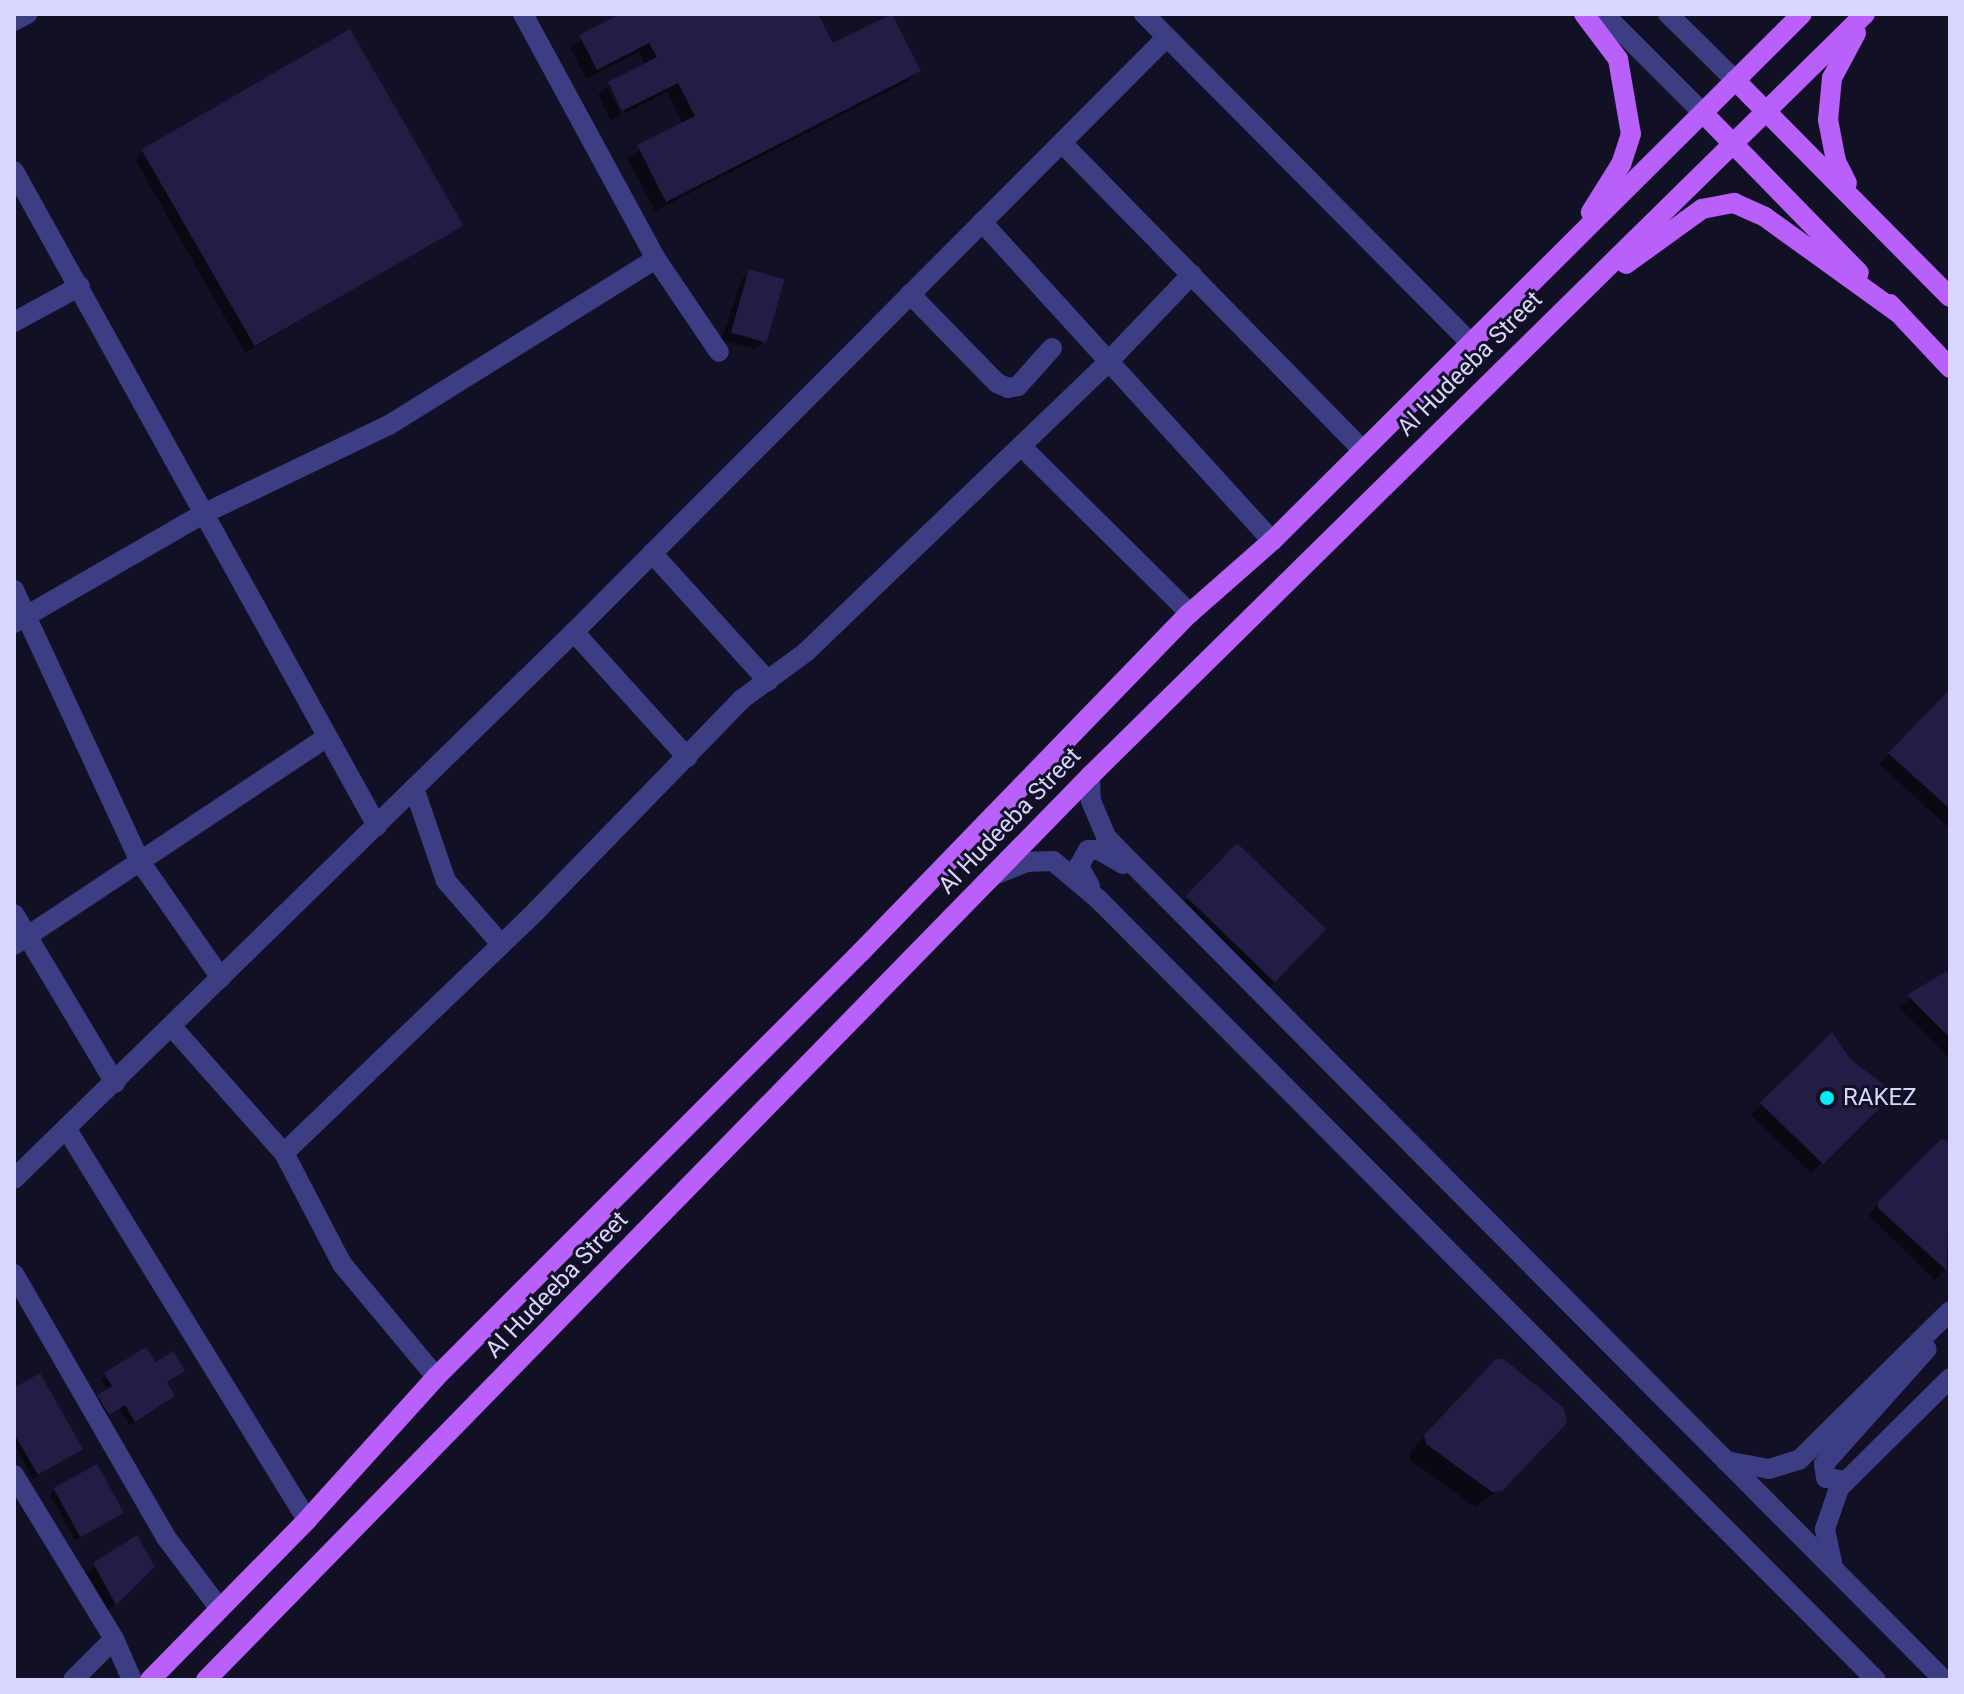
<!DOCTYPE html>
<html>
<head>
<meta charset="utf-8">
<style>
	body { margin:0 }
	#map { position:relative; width:1964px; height:1694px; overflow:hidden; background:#121025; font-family:Roboto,sans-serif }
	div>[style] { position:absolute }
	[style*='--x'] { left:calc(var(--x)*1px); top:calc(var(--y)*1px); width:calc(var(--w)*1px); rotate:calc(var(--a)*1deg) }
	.shadow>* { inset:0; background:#0007 }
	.building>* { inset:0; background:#231c45; transform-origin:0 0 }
	.minor>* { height:20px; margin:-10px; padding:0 10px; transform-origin:10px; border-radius:10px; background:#3c3d82 }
	.major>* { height:20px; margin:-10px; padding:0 10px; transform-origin:10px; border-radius:10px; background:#b960fa }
	.dots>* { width:22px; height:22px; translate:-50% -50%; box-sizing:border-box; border:4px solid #121025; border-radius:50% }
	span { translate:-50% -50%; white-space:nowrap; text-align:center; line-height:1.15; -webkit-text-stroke:6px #121025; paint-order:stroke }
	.street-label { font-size:24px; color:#d8d5fe }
	.poi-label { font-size:24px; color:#d8d5fe }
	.left { translate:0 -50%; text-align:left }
	.frame { position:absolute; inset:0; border:16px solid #d8d5fe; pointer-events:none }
</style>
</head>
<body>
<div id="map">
	<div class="shadow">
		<div style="clip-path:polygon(620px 14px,827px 14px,818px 18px,832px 46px,919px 70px,908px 81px,655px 211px,627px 158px,683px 124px,667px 92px,625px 113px,608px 85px,645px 66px,639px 52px,586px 79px,570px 47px)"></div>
		<div style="clip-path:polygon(607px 86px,622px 115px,611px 120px,598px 95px)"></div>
		<div style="clip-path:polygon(142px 151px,460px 225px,245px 353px,135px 159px)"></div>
		<div style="clip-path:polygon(750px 272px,763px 342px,755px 349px,721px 340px,742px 279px)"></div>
		<div style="clip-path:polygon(1950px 691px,1950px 829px,1879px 764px)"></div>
		<div style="clip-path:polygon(1221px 862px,1325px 929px,1260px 997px,1173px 914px)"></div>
		<div style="clip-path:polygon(1950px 963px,1950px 1059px,1898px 1007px,1943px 976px)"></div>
		<div style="clip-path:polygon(1831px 1035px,1848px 1061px,1892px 1093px,1811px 1173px,1751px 1115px)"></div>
		<div style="clip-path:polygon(1941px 1141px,1950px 1145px,1950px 1265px,1935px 1280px,1868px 1215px)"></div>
		<div style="clip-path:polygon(155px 1365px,178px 1375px,165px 1383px,168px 1400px,130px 1426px,119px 1408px,104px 1418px,94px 1402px,108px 1391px,101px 1379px)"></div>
		<div style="clip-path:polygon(1480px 1377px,1500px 1489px,1475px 1507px,1410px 1460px,1409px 1453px)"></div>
		<div style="clip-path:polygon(14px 1390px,81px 1449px,33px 1479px,14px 1443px)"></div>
		<div style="clip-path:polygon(55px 1490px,122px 1512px,75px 1540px,50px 1495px)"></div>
		<div style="clip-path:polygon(136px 1538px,152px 1567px,108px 1611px,86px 1572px)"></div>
	</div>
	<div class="building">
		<div style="clip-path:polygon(620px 14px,818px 14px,833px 43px,892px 14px,921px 71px,666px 202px,637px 145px,695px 116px,678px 83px,622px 111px,608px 82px,657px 57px,649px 43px,597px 70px,579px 35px)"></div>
		<div style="left:350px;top:29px;width:227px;height:241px;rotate:60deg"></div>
		<div style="left:749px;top:269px;width:37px;height:66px;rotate:16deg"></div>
		<div style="clip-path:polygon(1950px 689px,1950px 809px,1888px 753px)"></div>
		<div style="left:1237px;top:843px;width:124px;height:74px;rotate:44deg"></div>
		<div style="clip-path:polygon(1950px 969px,1950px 1038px,1907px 995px)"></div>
		<div style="clip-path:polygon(1832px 1032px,1850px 1059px,1895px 1093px,1823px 1164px,1760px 1103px)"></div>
		<div style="clip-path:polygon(1941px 1139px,1950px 1142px,1947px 1271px,1878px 1208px,1878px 1202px)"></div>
		<div style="clip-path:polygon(146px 1347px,156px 1362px,173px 1351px,185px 1371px,167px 1382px,175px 1396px,135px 1422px,125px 1405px,109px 1415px,97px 1395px,112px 1386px,104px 1373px)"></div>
		<div style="clip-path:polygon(1496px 1359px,1504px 1359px,1564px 1408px,1567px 1423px,1502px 1491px,1492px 1492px,1426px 1444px,1424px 1435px)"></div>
		<div style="clip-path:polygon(40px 1373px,83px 1449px,38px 1475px,14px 1434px,14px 1388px)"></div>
		<div style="left:97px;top:1464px;width:56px;height:50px;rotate:61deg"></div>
		<div style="clip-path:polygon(137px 1535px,155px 1567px,116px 1605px,93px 1563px)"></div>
	</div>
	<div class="minor">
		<div style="--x:523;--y:14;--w:279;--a:61.5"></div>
		<div style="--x:656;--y:259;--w:112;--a:55.9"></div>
		<div style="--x:1144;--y:14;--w:464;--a:45.2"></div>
		<div style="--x:1604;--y:14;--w:140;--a:45"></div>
		<div style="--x:1668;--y:14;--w:94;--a:44.6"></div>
		<div style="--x:14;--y:21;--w:15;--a:-28"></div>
		<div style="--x:1062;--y:143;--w:430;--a:45.6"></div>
		<div style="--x:14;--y:171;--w:749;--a:61"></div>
		<div style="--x:982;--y:222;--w:431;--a:47.7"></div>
		<div style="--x:910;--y:294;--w:124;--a:45.7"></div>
		<div style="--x:997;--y:383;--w:12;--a:24"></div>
		<div style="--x:1008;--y:388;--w:10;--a:-11"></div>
		<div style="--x:1018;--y:386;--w:51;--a:-48.2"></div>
		<div style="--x:14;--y:322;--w:75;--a:-28.6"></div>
		<div style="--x:1021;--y:446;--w:238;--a:44.7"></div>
		<div style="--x:652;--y:553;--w:173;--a:47.8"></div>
		<div style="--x:14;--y:590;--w:301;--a:65.1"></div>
		<div style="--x:141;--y:863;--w:140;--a:55.2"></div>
		<div style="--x:14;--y:623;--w:218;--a:-30"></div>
		<div style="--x:203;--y:514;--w:206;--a:-25.6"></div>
		<div style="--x:389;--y:425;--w:314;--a:-31.9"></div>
		<div style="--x:574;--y:632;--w:169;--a:47.9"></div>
		<div style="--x:1090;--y:776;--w:25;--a:88"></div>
		<div style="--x:1091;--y:801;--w:39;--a:67"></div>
		<div style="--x:1106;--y:837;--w:1189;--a:45.17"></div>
		<div style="--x:414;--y:788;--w:98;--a:71"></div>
		<div style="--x:446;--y:881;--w:82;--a:48.9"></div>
		<div style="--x:992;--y:876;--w:37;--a:-22"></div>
		<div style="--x:1026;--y:862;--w:27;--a:-2"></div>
		<div style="--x:1053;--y:861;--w:59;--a:40.2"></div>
		<div style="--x:1098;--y:899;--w:1102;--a:45.11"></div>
		<div style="--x:1090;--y:886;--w:23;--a:-119"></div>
		<div style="--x:1079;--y:866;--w:18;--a:-61"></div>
		<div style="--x:1088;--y:850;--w:11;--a:0"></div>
		<div style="--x:1099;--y:850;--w:28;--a:30"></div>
		<div style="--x:14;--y:914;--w:197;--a:59.1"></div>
		<div style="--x:14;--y:945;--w:376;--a:-33.6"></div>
		<div style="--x:172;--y:1027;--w:169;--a:48.4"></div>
		<div style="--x:284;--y:1153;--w:125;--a:62.4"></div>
		<div style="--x:342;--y:1264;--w:147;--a:50.2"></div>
		<div style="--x:66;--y:1128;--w:460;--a:58.4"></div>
		<div style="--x:284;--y:1153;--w:349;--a:-43.8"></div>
		<div style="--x:536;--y:911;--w:296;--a:-45.8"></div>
		<div style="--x:742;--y:699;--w:79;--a:-36.3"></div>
		<div style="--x:806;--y:652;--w:420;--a:-43.8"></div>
		<div style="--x:1109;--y:361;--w:120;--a:-46.3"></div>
		<div style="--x:14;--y:1179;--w:783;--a:-44.33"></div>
		<div style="--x:574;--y:632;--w:840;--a:-45.1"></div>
		<div style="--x:14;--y:1274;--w:302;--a:60"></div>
		<div style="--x:165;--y:1536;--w:91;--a:53"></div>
		<div style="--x:1726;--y:1461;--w:44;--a:10.5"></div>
		<div style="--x:1769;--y:1469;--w:31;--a:-17"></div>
		<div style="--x:1799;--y:1460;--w:212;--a:-44.6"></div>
		<div style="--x:14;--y:1475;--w:192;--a:58.6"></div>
		<div style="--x:114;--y:1639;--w:45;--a:66.3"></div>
		<div style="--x:1846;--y:1481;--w:20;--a:-171"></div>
		<div style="--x:1826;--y:1478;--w:14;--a:-98"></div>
		<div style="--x:1824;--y:1464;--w:154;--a:-48.2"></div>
		<div style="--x:1833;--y:1567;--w:39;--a:-102"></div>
		<div style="--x:1825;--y:1529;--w:43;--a:-71.1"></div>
		<div style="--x:1839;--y:1488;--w:156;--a:-44.7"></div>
		<div style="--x:73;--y:1680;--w:58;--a:-45"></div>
	</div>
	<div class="major">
		<div style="--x:1584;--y:14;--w:56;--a:52.9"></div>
		<div style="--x:1618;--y:59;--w:76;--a:80.2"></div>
		<div style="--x:1631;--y:134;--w:32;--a:108"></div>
		<div style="--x:1621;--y:164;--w:57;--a:122"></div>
		<div style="--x:1735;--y:80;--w:305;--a:45.3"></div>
		<div style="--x:1703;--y:113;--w:223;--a:45.7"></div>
		<div style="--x:1847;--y:183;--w:25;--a:-117"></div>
		<div style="--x:1836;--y:161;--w:42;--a:-101"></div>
		<div style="--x:1828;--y:120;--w:42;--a:-84.6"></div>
		<div style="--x:1832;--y:78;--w:51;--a:-61.9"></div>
		<div style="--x:1626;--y:264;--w:94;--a:-35.9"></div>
		<div style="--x:1702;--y:209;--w:33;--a:-11"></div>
		<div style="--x:1734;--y:203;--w:34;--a:24"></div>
		<div style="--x:1765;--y:217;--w:164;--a:35.8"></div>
		<div style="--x:1890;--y:304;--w:88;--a:46.8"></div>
		<div style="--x:150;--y:1680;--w:224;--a:-45.5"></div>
		<div style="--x:307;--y:1520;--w:193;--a:-47.9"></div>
		<div style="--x:436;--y:1377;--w:601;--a:-45"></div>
		<div style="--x:861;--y:952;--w:472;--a:-45.9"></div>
		<div style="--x:1190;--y:613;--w:109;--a:-41.3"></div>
		<div style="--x:1272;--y:541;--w:747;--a:-44.84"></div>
		<div style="--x:206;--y:1680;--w:1264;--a:-45.64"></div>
		<div style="--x:1090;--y:776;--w:1087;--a:-44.52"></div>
	</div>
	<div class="dots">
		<div style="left:1827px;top:1098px;background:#08e9f6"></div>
	</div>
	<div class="street-label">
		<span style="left:1470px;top:364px;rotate:-45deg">Al Hudeeba Street</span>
		<span style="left:1010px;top:821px;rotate:-46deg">Al Hudeeba Street</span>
		<span style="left:557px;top:1285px;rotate:-46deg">Al Hudeeba Street</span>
	</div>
	<div class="poi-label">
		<span class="left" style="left:1843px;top:1098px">RAKEZ</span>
	</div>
	<div class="frame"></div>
</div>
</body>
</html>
